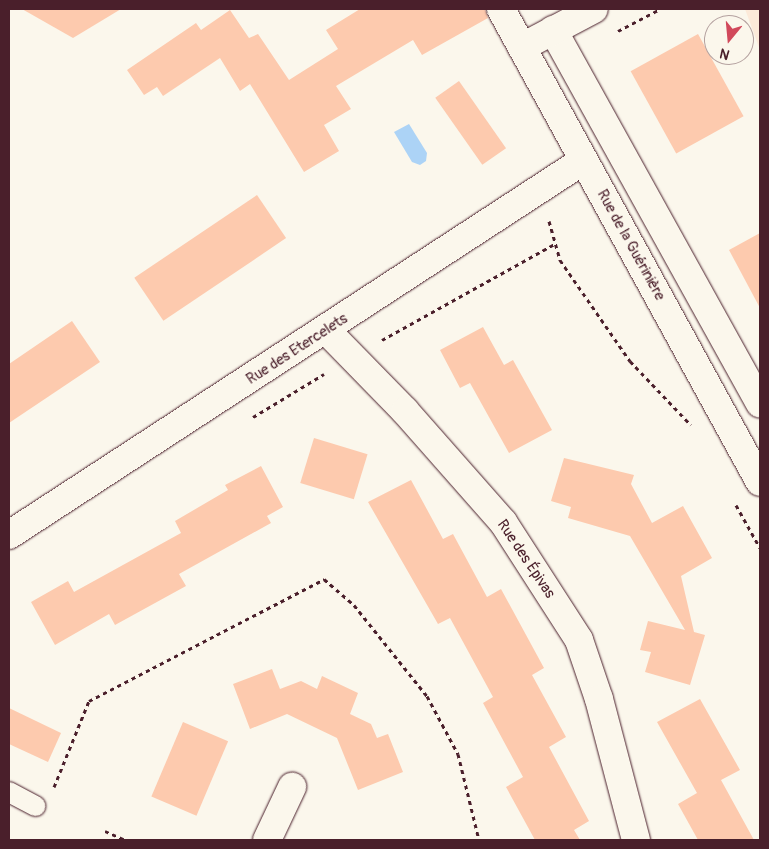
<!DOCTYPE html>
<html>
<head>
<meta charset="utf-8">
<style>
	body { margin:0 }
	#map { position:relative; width:769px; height:849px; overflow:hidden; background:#fbf7ec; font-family:Pangolin,sans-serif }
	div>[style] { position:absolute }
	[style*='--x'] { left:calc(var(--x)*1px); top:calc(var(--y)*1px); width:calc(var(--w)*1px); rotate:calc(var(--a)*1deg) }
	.built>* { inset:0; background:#fcead9 }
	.water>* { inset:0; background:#acd3f6 }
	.building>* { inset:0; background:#fdcaae; transform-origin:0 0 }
	.path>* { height:3px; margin-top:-1.5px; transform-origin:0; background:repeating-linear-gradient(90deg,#4a1f2b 0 4px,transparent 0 8px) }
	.roads { filter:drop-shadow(0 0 1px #4a1f2b) drop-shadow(0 0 1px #4a1f2b) }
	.service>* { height:20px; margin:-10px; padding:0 10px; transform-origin:10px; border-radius:10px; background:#fbf7ec }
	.minor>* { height:28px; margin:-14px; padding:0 14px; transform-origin:14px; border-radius:14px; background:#fbf7ec }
	.tertiary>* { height:28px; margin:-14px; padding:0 14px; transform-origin:14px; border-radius:14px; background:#fbf7ec }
	.secondary>* { height:28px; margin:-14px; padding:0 14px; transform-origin:14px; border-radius:14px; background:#fbf7ec }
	span { translate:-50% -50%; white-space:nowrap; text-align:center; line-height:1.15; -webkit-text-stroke:4px #fbf7ec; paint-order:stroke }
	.street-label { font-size:15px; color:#4a1f2b }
	.frame { position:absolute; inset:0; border:10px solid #4a1f2b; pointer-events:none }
	.north { position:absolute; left:704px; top:15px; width:50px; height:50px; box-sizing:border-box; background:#fbf7ec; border:1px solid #b4a19f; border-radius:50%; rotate:197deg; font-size:14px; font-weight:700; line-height:20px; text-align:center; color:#4a1f2b }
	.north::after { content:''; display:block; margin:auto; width:18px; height:22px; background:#d1495b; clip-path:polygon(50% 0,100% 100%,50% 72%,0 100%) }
</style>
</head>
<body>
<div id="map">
	<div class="built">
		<div style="clip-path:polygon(745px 9px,760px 9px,760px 50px)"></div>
	</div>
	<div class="water">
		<div style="clip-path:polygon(409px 124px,427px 153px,426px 161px,420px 165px,412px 162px,394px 132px)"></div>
	</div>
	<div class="building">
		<div style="clip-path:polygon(22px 9px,121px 9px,73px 38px)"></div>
		<div style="clip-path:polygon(360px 9px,485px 9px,488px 18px,422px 55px,413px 40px,336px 86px,351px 109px,324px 125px,339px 151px,304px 172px,250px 84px,240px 91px,220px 58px,163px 96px,157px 87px,144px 95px,127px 70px,196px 23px,201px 30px,230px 10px,249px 38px,258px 34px,289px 80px,338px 49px,326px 30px)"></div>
		<div style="left:698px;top:34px;width:94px;height:77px;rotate:61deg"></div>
		<div style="left:459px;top:81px;width:82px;height:29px;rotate:55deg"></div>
		<div style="left:257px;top:195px;width:52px;height:148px;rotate:56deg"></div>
		<div style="clip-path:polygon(760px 233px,760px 308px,729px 250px)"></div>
		<div style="clip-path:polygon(72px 321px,100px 362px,9px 423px,9px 364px)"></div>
		<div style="clip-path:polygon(483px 327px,504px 365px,513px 360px,552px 430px,509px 453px,470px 383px,460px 388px,440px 350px)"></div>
		<div style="left:314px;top:438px;width:56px;height:47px;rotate:17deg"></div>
		<div style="clip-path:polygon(564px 458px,634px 475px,631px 484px,652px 523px,683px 506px,712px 558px,681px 576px,694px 632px,705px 635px,690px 685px,645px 672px,651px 652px,640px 650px,648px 621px,685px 630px,630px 536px,568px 518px,571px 507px,551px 501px)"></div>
		<div style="clip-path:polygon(261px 466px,283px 507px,267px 516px,271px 523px,179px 574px,186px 586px,115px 625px,109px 614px,55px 645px,31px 602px,68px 581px,74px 592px,181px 533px,175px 521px,228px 490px,225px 485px)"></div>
		<div style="clip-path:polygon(411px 480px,443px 539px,453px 534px,487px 597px,501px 589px,544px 668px,532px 675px,566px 737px,549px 747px,589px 821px,574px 830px,580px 840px,535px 840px,506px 787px,523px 777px,483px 703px,493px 697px,450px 618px,438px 624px,368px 502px)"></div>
		<div style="clip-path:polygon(272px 669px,280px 689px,301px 681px,317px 689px,322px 676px,358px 693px,350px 714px,371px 724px,377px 738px,388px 734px,403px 772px,358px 790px,337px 738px,287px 714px,250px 729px,233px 684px)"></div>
		<div style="clip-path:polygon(700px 699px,740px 770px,721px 780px,754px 840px,698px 840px,678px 804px,697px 793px,657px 722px)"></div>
		<div style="clip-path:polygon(9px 708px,61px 733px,48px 762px,9px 744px)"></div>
		<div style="left:183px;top:722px;width:49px;height:81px;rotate:23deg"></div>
	</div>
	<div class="path">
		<div style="--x:618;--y:31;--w:47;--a:-27.6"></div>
		<div style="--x:549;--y:221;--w:41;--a:74.2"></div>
		<div style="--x:560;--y:260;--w:123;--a:55.3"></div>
		<div style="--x:630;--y:361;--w:88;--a:46.4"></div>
		<div style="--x:382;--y:340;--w:199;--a:-29.1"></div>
		<div style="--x:253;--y:417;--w:83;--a:-31.2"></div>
		<div style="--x:736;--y:505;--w:49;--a:60.8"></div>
		<div style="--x:54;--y:787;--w:93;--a:-67.9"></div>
		<div style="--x:89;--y:701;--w:265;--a:-27.4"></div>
		<div style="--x:324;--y:579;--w:40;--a:41"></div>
		<div style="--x:354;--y:605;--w:117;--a:51.3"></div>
		<div style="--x:427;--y:696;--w:66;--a:61.9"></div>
		<div style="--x:458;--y:754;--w:89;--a:76.3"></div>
		<div style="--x:105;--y:831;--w:22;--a:24"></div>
	</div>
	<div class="roads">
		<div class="service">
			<div style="--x:9;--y:792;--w:30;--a:28"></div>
		</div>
		<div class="minor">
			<div style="--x:553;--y:30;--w:427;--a:61"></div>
			<div style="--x:326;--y:330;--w:113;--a:45.7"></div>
			<div style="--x:405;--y:411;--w:148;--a:48.6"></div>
			<div style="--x:503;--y:522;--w:140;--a:57.2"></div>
			<div style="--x:579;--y:640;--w:62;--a:71.3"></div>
			<div style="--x:599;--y:699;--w:146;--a:75.3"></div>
			<div style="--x:267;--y:840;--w:59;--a:-64.7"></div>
		</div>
		<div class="tertiary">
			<div style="--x:522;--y:47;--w:81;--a:-27.8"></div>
			<div style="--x:9;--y:535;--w:686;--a:-33.11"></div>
		</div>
		<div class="secondary">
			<div style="--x:501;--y:9;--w:539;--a:61.3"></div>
		</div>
	</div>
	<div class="street-label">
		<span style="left:631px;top:245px;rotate:61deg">Rue de la Guérinière</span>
		<span style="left:297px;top:349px;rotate:-33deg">Rue des Etercelets</span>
		<span style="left:526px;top:559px;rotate:56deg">Rue des Épivas</span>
	</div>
	<div class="frame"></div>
	<div class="north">N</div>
</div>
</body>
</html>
